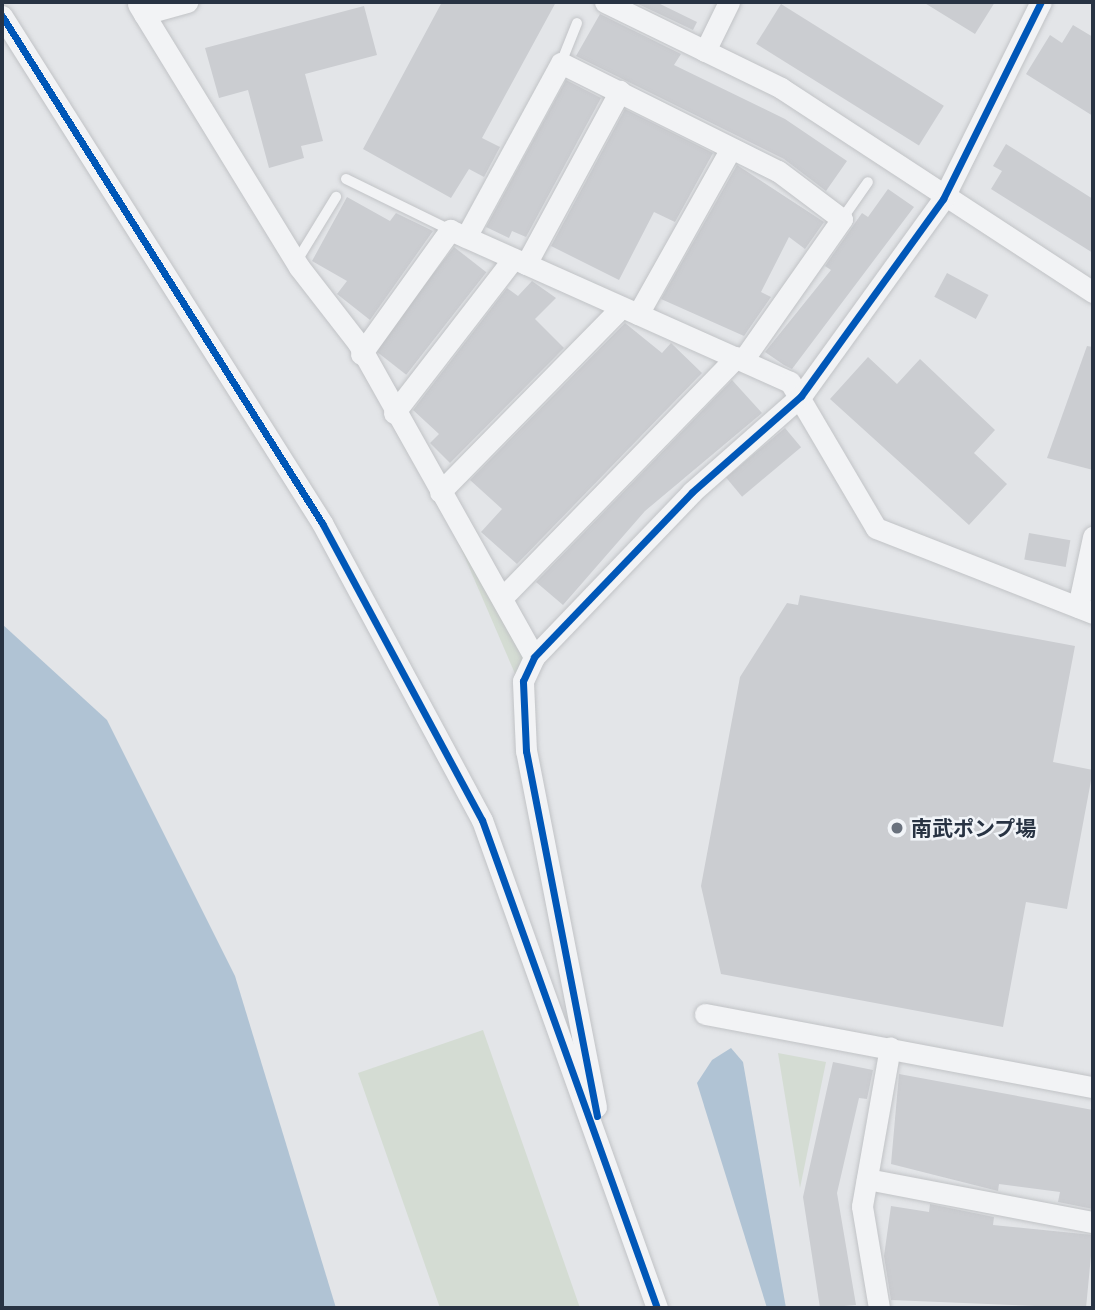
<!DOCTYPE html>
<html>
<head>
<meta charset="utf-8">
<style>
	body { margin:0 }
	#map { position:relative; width:1095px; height:1310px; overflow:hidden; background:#e3e5e8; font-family:"IBM Plex Sans","Noto Sans JP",sans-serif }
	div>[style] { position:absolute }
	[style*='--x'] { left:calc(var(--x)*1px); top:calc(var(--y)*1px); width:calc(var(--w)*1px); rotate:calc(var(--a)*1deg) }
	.green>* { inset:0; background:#d4dcd3 }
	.water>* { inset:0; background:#b0c3d4 }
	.building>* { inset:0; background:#cbcdd1; transform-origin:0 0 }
	.roads { filter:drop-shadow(0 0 2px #c1c3c6) drop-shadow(0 0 2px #c1c3c6) }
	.service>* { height:10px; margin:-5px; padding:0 5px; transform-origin:5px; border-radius:5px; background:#f2f3f5 }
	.minor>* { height:21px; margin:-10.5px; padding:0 10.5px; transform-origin:10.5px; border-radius:10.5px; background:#f2f3f5 }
	.cycleway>* { height:7px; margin:-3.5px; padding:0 3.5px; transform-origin:3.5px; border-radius:3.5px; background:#0057b8 }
	.dots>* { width:19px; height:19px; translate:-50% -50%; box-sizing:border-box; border:4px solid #f1f4f8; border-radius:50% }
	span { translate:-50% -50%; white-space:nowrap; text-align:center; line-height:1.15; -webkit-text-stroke:5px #f1f4f8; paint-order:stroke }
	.poi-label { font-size:21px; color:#283343; font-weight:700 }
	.left { translate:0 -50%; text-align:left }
	.frame { position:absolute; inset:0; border:4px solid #283343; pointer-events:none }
</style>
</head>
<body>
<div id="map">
	<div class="green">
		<div style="clip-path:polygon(450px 523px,526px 657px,516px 676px)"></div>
		<div style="clip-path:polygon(483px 1030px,580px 1308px,440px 1308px,358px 1073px)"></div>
		<div style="clip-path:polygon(778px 1053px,826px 1062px,800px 1188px)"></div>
	</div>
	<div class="water">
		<div style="clip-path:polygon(2px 624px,107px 720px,235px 976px,336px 1308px,2px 1308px)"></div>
		<div style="clip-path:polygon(731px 1048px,743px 1062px,786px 1308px,767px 1308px,697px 1083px,712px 1060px)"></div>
	</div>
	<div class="building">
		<div style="clip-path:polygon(442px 2px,556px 2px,482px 138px,500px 147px,484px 177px,469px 169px,451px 198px,363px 149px)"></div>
		<div style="clip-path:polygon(634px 2px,656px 2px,697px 22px,693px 30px)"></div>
		<div style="clip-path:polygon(923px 2px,995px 2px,975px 34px)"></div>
		<div style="left:781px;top:4px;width:192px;height:47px;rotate:32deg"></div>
		<div style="clip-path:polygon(364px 6px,377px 55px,305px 74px,323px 141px,301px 146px,304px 158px,269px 168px,248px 90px,219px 98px,205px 48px)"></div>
		<div style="clip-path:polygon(600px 14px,681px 54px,674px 65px,785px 119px,847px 161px,826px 191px,784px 159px,576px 56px)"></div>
		<div style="clip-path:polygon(1073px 25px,1093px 37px,1093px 116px,1026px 74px,1050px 35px,1062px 43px)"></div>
		<div style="clip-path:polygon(566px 80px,601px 98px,526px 237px,512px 231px,509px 238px,486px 227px)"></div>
		<div style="clip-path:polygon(625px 109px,713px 153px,675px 222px,654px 212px,619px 280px,551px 246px)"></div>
		<div style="clip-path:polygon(1006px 144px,1093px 199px,1093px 253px,991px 189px,1002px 171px,993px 166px)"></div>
		<div style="clip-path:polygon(737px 165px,824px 222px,805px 249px,789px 237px,761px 292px,771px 297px,744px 336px,661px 299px)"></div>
		<div style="clip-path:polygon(888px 189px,914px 207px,792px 369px,784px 365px,765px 352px,831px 270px,825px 266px,862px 213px,868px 217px)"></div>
		<div style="clip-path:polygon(347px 197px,390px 221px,396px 213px,433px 231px,370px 320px,337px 294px,347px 281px,312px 261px)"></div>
		<div style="left:454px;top:247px;width:41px;height:130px;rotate:38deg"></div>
		<div style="left:947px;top:273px;width:47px;height:27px;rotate:28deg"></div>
		<div style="clip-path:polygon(532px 281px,556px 298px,535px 319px,564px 348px,450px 463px,430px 443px,439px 434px,413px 410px,507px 288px,518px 296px)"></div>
		<div style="clip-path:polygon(625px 323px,662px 353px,671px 343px,702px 373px,517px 564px,481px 532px,502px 509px,470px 480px)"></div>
		<div style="clip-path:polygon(1087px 346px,1093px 347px,1093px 470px,1047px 458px)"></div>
		<div style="clip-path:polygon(868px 357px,897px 384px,920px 359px,995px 430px,974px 453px,1007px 484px,969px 525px,830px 399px)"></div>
		<div style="clip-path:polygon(732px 380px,762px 413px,645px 511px,563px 605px,536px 582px)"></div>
		<div style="left:785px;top:428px;width:25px;height:77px;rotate:50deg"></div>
		<div style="left:1029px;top:533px;width:42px;height:27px;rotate:10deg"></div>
		<div style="clip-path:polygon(800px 595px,1075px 646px,1053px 762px,1093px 770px,1067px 909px,1026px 902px,1003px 1027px,721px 974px,701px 886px,740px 677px,787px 603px,798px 605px)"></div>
		<div style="clip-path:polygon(833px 1062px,873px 1070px,867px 1099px,859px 1098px,837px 1193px,856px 1305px,820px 1308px,803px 1197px)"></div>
		<div style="clip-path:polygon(899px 1074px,1093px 1110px,1093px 1209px,1058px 1202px,1060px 1192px,999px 1184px,998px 1191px,891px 1164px)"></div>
		<div style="clip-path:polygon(930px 1204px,994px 1217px,993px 1225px,1093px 1235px,1086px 1308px,891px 1300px,884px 1256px,891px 1206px,929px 1212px)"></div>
	</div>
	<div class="roads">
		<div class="service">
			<div style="--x:561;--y:63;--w:43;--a:-68.2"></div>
			<div style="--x:346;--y:179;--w:116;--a:26.1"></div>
			<div style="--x:842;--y:219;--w:45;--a:-54.9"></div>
			<div style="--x:298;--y:259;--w:73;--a:-58.5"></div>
		</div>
		<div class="minor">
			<div style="--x:605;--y:2;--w:196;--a:26"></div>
			<div style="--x:781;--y:88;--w:373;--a:33.2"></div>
			<div style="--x:138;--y:4;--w:12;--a:59"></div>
			<div style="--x:144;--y:14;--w:45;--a:-15.6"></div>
			<div style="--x:144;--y:14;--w:297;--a:58.5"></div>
			<div style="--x:299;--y:267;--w:96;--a:52.2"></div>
			<div style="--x:358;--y:343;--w:360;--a:60.7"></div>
			<div style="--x:2;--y:16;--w:600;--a:57.74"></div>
			<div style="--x:322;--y:523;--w:337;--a:61.7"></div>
			<div style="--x:482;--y:820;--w:518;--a:70.27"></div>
			<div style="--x:705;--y:51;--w:55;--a:-63.9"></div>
			<div style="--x:466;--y:237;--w:198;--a:-61.4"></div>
			<div style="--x:561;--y:63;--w:242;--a:26.5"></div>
			<div style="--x:778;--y:171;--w:80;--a:36.9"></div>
			<div style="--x:842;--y:219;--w:172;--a:125.1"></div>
			<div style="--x:526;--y:264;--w:197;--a:-61.5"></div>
			<div style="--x:638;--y:314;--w:190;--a:-60.7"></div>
			<div style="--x:361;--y:354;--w:153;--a:-54.3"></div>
			<div style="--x:450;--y:230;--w:372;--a:24.1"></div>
			<div style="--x:790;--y:382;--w:169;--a:59.5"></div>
			<div style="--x:876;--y:528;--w:233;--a:21.4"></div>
			<div style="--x:394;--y:413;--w:195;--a:-52.3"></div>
			<div style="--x:440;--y:492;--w:258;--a:-45.5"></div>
			<div style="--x:502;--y:598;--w:336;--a:-45.8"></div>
			<div style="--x:1078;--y:607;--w:72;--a:-77.9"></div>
			<div style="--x:705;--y:1014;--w:395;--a:10.7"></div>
			<div style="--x:596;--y:1107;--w:363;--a:-101.1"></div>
			<div style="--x:526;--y:751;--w:70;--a:-92.5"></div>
			<div style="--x:523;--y:681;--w:26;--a:-65"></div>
			<div style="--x:534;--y:657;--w:228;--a:-46.2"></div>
			<div style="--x:692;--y:492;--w:145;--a:-41.4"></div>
			<div style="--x:801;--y:396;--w:243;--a:-54.2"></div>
			<div style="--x:943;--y:199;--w:220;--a:-63.6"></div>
			<div style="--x:867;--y:1179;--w:230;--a:10.8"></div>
			<div style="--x:879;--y:1308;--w:103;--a:-99.5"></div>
			<div style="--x:862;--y:1206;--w:161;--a:-80"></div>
		</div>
	</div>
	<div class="cycleway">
		<div style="--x:2;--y:16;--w:600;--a:57.74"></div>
		<div style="--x:322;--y:523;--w:337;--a:61.7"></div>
		<div style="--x:482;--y:820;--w:518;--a:70.27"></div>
		<div style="--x:597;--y:1116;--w:372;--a:-101"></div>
		<div style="--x:526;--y:751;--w:70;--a:-92.5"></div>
		<div style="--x:523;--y:681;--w:26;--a:-65"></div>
		<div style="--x:534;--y:657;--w:228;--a:-46.2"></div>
		<div style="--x:692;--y:492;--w:145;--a:-41.4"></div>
		<div style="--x:801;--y:396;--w:243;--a:-54.2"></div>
		<div style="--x:943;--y:199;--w:220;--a:-63.6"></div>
	</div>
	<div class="dots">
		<div style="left:897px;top:828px;background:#69717d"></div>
	</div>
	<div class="poi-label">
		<span class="left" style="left:911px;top:828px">南武ポンプ場</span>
	</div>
	<div class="frame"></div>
</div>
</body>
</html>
